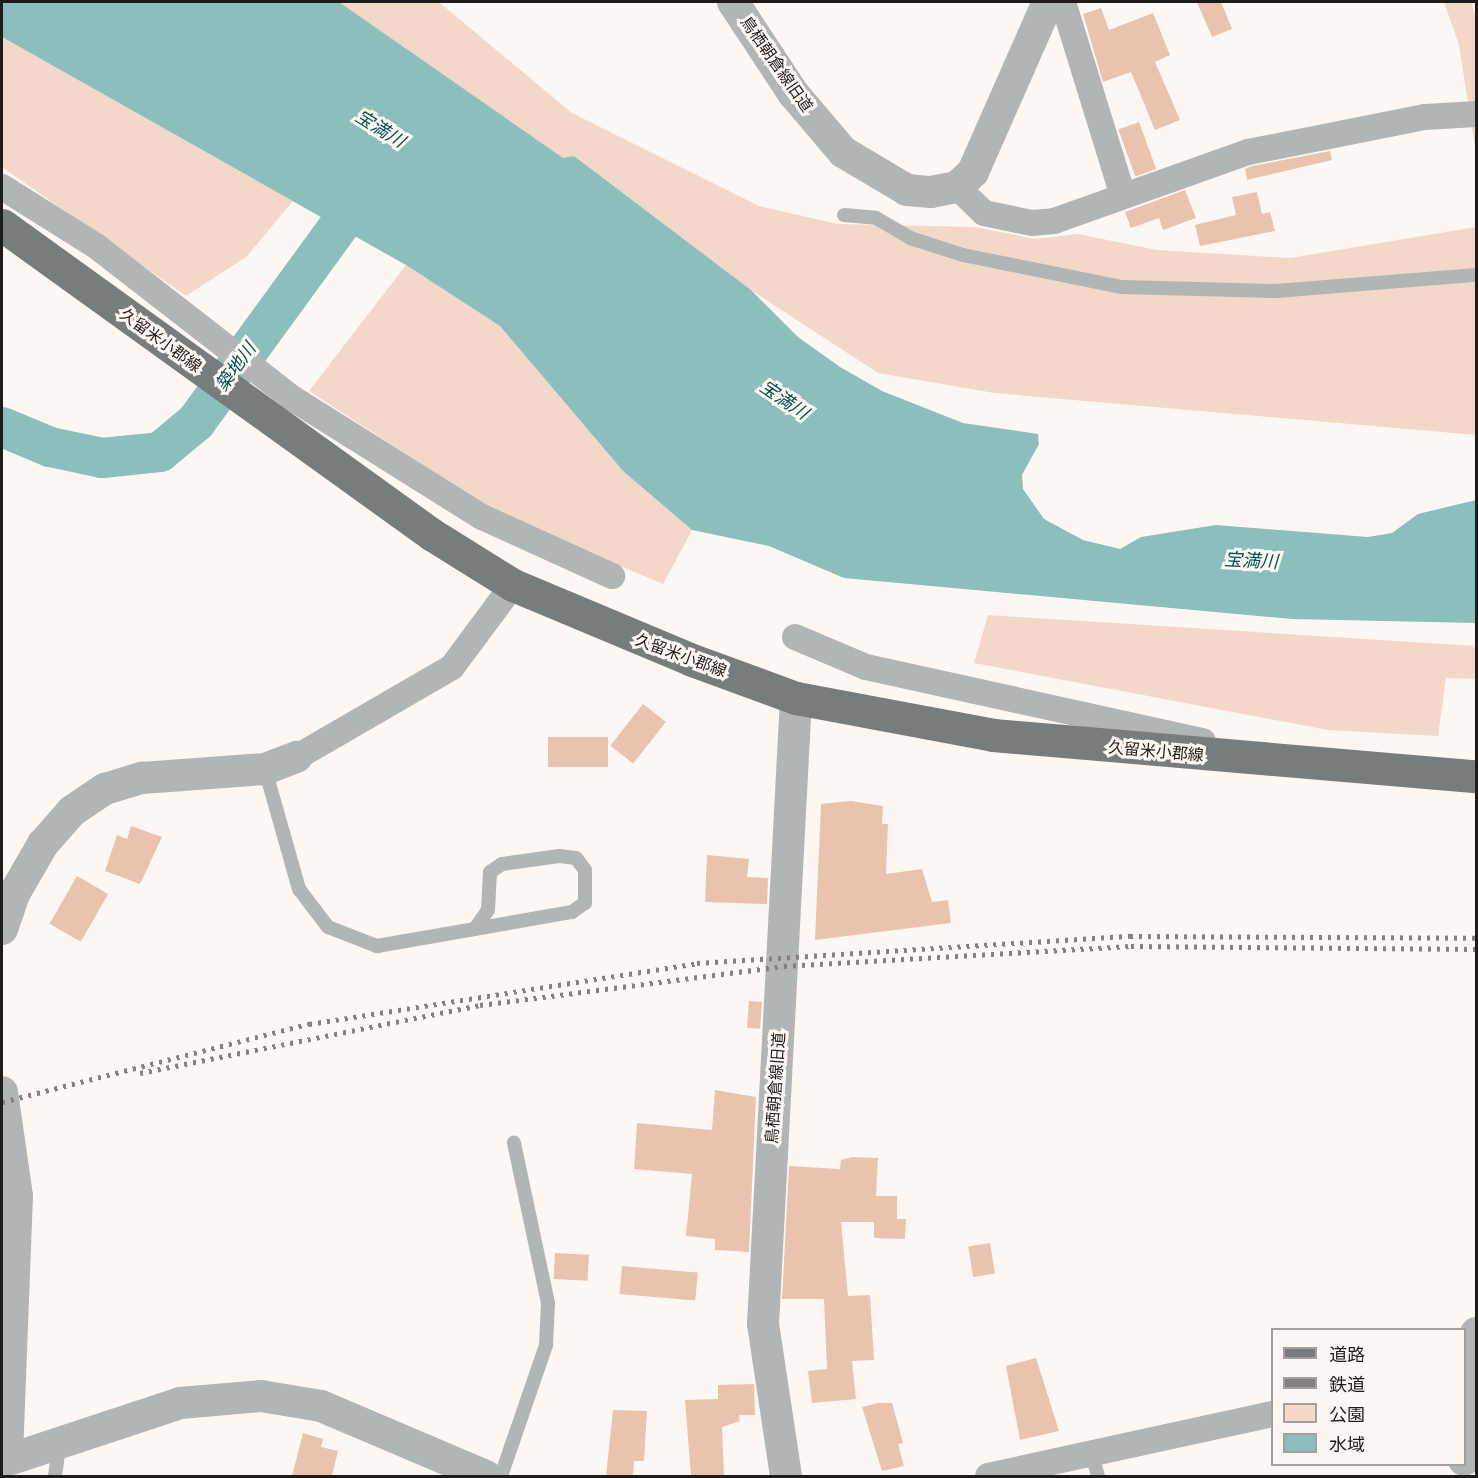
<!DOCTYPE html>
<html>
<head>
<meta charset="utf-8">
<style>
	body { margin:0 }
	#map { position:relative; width:1478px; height:1478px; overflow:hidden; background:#fdf7f4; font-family:"Libre Baskerville","Noto Sans JP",serif }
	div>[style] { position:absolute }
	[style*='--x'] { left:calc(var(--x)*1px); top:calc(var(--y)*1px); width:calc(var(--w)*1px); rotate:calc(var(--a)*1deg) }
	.green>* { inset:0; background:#f3d8ca }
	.water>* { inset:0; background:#8bbebc }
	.river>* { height:40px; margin:-20px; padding:0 20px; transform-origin:20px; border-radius:20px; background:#8bbebc }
	.building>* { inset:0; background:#eac3af; transform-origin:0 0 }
	.service>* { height:14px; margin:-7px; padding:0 7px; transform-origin:7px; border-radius:7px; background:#b2b5b5 }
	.minor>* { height:26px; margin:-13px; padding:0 13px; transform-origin:13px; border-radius:13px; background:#b2b5b5 }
	.tertiary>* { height:32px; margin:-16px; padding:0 16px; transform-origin:16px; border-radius:16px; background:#b2b5b5 }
	.primary>* { height:33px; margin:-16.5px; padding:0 16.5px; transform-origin:16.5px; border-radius:16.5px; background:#777c7c }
	.rail>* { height:4.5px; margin-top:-2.25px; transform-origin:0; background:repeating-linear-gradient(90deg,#858180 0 3px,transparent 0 9px) }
	.tertiary-bridge>* { height:32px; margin:-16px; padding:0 16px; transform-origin:16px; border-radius:16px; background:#b2b5b5 }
	span { translate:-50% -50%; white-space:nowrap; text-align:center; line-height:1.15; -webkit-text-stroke:6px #fdf7f4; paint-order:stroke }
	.street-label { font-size:16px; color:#1e1c1b }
	.water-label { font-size:18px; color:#01504f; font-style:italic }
	.frame { position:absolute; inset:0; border:3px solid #1e1c1b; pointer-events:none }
	.legend { position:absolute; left:1271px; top:1328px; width:195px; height:138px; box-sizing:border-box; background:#fdf7f4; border:2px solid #a49f9d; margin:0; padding:8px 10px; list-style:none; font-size:18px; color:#1e1c1b }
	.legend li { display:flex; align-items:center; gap:12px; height:30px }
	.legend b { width:30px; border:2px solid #a49f9d }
</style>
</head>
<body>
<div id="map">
	<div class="green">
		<div style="clip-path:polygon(339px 2px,439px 2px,572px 113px,759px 206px,838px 224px,975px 227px,1035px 239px,1078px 234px,1157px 250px,1290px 258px,1476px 227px,1476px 435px,994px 393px,878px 373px,751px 290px,574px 156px,563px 159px)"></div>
		<div style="clip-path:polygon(1444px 2px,1471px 2px,1476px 19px,1476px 154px,1459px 45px)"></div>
		<div style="clip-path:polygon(2px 37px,293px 201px,246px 257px,186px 296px,2px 167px)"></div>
		<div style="clip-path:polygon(406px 265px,500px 326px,623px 471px,692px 530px,663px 584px,503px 517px,309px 391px)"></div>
		<div style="clip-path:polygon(988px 615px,1476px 646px,1476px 679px,1446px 678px,1438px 736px,1328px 730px,974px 663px)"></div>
	</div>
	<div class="water">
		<div style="clip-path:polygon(2px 2px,339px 2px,563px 158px,574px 156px,751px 290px,798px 337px,840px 367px,882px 391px,963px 423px,1038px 434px,1039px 444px,1022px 475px,1023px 489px,1044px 519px,1083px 540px,1120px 549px,1141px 537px,1216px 525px,1368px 537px,1392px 533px,1418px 514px,1476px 500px,1476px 623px,1292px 619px,844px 578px,769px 546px,692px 530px,623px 471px,500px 326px,406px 265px,2px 37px)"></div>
	</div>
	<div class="river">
		<div style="--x:2;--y:427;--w:52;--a:22.6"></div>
		<div style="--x:50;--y:447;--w:53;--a:11.9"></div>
		<div style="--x:102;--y:458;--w:58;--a:-5.9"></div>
		<div style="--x:160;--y:452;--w:47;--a:-39.8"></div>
		<div style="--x:196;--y:422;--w:296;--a:-53.9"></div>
	</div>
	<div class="building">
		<div style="clip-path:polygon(1197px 2px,1221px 2px,1232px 29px,1212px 37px)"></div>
		<div style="clip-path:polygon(1101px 8px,1109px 30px,1153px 13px,1170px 55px,1155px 62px,1180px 120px,1155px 130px,1131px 72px,1103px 82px,1083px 14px)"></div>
		<div style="left:1139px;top:122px;width:50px;height:22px;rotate:70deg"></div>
		<div style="clip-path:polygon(1330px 151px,1332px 160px,1247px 180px,1245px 169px,1252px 166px)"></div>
		<div style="clip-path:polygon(1185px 190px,1196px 218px,1163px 230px,1159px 218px,1131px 228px,1125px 212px)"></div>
		<div style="clip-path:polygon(1257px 192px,1262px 214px,1270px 212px,1275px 231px,1200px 246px,1195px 225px,1236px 215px,1232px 197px)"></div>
		<div style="left:643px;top:704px;width:29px;height:53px;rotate:38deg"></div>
		<div style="left:608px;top:737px;width:30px;height:60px;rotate:90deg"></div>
		<div style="clip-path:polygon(851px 801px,883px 806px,882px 824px,888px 824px,886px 874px,922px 869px,932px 902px,948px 900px,951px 923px,815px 940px,821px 804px)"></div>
		<div style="clip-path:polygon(131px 826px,162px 837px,140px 884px,105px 871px,117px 835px,127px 839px)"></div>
		<div style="clip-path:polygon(707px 855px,749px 859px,747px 877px,768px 878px,767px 904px,705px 902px)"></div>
		<div style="left:77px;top:876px;width:36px;height:55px;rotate:30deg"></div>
		<div style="left:749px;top:1001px;width:13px;height:27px;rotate:4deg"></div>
		<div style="clip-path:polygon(715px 1090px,756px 1097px,749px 1252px,715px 1250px,715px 1239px,686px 1236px,692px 1174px,634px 1169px,637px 1123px,712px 1130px)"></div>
		<div style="clip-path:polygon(852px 1157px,878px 1158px,876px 1196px,897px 1196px,897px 1219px,906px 1219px,905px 1239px,874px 1238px,874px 1222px,841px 1222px,848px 1296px,870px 1295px,874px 1360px,852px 1361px,856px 1399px,812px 1403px,808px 1371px,827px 1369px,824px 1299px,782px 1299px,789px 1166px,840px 1169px,841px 1160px)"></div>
		<div style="left:990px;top:1243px;width:31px;height:22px;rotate:81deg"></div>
		<div style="left:555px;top:1253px;width:34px;height:26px;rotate:3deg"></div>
		<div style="left:622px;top:1266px;width:76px;height:28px;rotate:5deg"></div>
		<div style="clip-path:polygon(1036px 1358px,1059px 1431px,1020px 1440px,1006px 1366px)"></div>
		<div style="clip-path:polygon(754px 1384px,755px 1415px,739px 1415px,740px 1421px,722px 1427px,724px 1476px,691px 1476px,685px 1400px,718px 1399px,718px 1385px)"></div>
		<div style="clip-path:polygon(878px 1403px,892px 1403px,903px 1443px,898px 1444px,904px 1466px,882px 1471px,862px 1407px)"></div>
		<div style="clip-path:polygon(613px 1410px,647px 1411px,644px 1461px,634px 1461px,633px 1476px,606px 1476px)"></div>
		<div style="clip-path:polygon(303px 1433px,323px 1439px,321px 1447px,338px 1451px,332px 1476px,292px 1476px)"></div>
	</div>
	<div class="service">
		<div style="--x:844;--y:215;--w:32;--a:5"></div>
		<div style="--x:876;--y:218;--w:39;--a:30"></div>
		<div style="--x:910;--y:238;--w:56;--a:17.8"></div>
		<div style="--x:963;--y:255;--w:162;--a:11.4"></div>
		<div style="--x:1122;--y:287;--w:154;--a:1.5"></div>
		<div style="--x:1276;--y:291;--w:201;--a:-4.6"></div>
		<div style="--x:265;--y:769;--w:125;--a:74.2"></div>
		<div style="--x:299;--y:889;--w:48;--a:52.7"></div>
		<div style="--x:328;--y:927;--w:53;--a:21.2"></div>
		<div style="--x:377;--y:946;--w:198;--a:-9.9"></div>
		<div style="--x:572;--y:912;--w:16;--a:-35"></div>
		<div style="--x:585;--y:903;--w:33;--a:-90"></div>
		<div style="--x:585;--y:870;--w:15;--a:-127"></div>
		<div style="--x:576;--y:858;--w:17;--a:-173"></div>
		<div style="--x:559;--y:856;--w:58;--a:172"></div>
		<div style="--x:502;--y:864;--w:14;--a:146"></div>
		<div style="--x:490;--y:872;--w:38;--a:93"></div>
		<div style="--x:488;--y:910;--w:21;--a:125"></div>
		<div style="--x:1092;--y:1454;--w:23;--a:75"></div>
		<div style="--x:55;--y:1476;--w:34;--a:-82"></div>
		<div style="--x:501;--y:1476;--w:139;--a:-71"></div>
		<div style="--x:546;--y:1345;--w:42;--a:-87.3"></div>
		<div style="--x:548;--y:1303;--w:164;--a:-102"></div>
	</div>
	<div class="minor">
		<div style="--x:1063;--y:2;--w:200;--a:72.8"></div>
		<div style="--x:2;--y:187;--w:111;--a:32.1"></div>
		<div style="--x:96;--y:246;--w:248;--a:37.8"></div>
		<div style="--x:292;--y:398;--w:224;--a:32.1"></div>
		<div style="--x:482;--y:517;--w:143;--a:24.4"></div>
		<div style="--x:957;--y:187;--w:37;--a:44"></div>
		<div style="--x:984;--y:213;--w:49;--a:11.8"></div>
		<div style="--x:1032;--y:223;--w:22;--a:-5"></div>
		<div style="--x:1054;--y:221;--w:206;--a:-19.6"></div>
		<div style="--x:1248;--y:152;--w:180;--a:-11.2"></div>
		<div style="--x:1425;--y:117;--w:51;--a:-3.4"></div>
		<div style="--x:795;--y:637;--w:77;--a:22.9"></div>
		<div style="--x:866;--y:667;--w:345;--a:12.4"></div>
		<div style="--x:297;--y:757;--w:179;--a:-30.1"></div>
		<div style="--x:452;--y:667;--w:102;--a:-53.4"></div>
		<div style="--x:988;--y:1476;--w:291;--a:-12.3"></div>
	</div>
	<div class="tertiary">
		<div style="--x:733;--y:2;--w:109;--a:56.6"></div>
		<div style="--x:793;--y:93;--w:77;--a:49.7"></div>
		<div style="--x:843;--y:152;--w:74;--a:30.7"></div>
		<div style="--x:907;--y:190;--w:24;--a:5"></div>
		<div style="--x:931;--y:192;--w:26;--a:-11"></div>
		<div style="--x:957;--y:187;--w:22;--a:-43"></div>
		<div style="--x:973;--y:172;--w:186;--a:-66.2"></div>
		<div style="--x:2;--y:929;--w:37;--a:-71"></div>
		<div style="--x:14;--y:894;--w:58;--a:-59.9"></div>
		<div style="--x:43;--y:844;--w:44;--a:-48.7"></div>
		<div style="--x:72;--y:811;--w:40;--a:-34"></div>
		<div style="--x:105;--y:789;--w:39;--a:-17"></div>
		<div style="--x:142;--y:778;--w:123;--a:-4.2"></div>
		<div style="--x:265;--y:769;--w:34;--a:-21"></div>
		<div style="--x:2;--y:1092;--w:105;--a:81.8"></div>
		<div style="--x:17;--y:1196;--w:264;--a:92.2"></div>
		<div style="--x:1464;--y:1460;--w:61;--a:-82.4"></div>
		<div style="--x:2;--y:1462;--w:188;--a:-18.3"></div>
		<div style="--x:180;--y:1403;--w:81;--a:-4.9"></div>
		<div style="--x:261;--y:1396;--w:61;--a:9.5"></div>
		<div style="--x:321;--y:1406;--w:179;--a:23"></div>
		<div style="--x:786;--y:1476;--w:154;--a:-98.6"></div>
		<div style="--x:763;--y:1324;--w:627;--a:-86.98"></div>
	</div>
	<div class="primary">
		<div style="--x:2;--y:225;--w:529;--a:35.76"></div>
		<div style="--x:431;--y:534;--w:97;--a:31.9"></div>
		<div style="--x:513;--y:585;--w:194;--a:22.7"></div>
		<div style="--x:692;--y:660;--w:111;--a:20.1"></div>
		<div style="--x:796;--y:698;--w:200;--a:10.6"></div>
		<div style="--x:993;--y:735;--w:485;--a:4.9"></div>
	</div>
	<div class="rail">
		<div style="--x:140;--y:1073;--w:347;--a:-11.3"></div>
		<div style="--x:480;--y:1005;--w:306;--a:-7.3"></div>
		<div style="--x:784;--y:966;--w:348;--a:-3.3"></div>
		<div style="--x:1131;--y:946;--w:345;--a:0.5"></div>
		<div style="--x:2;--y:1102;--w:317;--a:-14.3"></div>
		<div style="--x:309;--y:1024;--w:393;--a:-8.9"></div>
		<div style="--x:697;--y:963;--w:434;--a:-3.6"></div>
		<div style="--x:1130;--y:936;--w:346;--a:0.3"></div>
	</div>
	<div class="tertiary-bridge">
		<div style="--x:1472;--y:1400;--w:67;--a:-86.6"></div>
	</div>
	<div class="street-label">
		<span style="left:777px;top:64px;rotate:55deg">鳥栖朝倉線旧道</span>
		<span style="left:161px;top:340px;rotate:36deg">久留米小郡線</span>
		<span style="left:681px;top:655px;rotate:20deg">久留米小郡線</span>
		<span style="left:1156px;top:751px;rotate:5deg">久留米小郡線</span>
		<span style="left:775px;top:1088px;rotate:-86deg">鳥栖朝倉線旧道</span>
	</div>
	<div class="water-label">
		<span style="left:380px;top:129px;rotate:32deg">宝満川</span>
		<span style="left:236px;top:367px;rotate:-54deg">築地川</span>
		<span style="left:784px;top:400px;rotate:34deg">宝満川</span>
		<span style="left:1251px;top:561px;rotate:3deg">宝満川</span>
	</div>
	<div class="frame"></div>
	<ul class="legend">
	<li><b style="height:8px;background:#777c7c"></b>道路</li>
	<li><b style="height:8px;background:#858180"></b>鉄道</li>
	<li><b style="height:16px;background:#f3d8ca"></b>公園</li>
	<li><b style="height:16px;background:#8bbebc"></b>水域</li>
	</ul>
</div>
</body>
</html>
